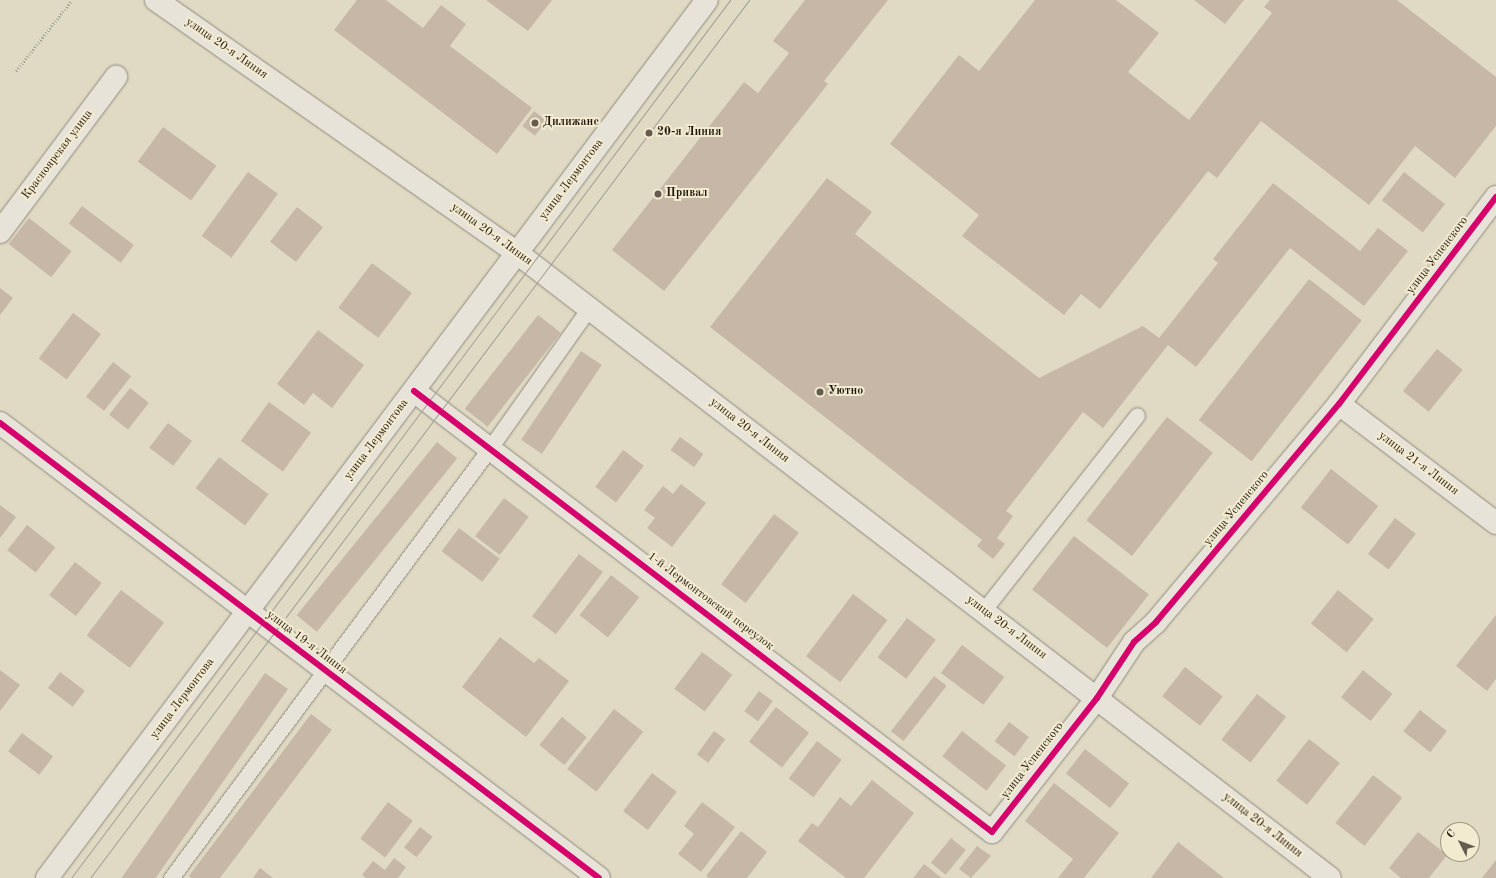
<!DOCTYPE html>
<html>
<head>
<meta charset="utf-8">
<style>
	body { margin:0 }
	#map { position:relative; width:1496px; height:878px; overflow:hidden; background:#e0dac4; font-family:"Old Standard TT",serif }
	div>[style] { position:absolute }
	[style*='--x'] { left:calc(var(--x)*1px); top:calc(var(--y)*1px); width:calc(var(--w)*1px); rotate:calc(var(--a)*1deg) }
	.building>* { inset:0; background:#c7b7a7; transform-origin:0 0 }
	.path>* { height:2.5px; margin-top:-1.25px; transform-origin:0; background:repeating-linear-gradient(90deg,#a19e94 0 1px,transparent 0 3px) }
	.roads { filter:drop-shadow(0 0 1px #8f8a7c) drop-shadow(0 0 1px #8f8a7c) }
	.service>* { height:15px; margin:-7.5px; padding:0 7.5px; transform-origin:7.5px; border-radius:7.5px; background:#e7e3d8 }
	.minor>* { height:22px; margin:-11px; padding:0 11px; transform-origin:11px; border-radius:11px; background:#e7e3d8 }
	.tertiary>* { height:22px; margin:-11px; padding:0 11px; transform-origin:11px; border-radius:11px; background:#e7e3d8 }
	.secondary>* { height:22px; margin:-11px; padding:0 11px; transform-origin:11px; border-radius:11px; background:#e7e3d8 }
	.tram>* { height:1px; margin:-0.5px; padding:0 0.5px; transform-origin:0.5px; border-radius:0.5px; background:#a19e94 }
	.cycleway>* { height:6px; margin:-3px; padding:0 3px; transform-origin:3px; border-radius:3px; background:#d6006c }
	.dots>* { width:11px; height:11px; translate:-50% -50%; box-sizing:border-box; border:2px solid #f3ebd0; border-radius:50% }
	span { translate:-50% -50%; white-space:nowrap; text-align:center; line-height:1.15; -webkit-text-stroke:4px #f3ebd0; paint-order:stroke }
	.street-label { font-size:12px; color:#23170e }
	.poi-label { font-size:12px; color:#23170e; font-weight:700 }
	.left { translate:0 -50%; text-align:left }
	.north { position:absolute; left:1440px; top:822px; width:40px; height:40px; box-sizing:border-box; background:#f3ebd0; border:1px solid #a09682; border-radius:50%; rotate:312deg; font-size:11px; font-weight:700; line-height:16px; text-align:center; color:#23170e }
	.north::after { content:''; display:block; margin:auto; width:14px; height:18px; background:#655b4e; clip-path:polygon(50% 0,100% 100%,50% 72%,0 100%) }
</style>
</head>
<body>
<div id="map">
	<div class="building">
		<div style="clip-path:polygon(357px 0,386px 0,423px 28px,441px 5px,466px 24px,450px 46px,532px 108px,497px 154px,334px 30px)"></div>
		<div style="clip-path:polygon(486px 0,552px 0,528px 31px)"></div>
		<div style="clip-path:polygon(805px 0,888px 0,824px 81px,828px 84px,664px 291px,612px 250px,744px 82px,758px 93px,789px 53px,773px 41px)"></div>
		<div style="clip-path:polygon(1035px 0,1116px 0,1159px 33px,1128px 72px,1189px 120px,1272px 13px,1264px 7px,1270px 0,1397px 0,1496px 77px,1496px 126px,1455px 178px,1415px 146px,1369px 205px,1261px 121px,1217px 178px,1208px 171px,1100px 309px,1081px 294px,1064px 315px,962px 236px,979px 215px,890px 144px,959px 55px,979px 71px)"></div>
		<div style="clip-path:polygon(1194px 0,1244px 0,1225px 24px)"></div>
		<div style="left:534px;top:111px;width:16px;height:19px;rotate:38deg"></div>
		<div style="left:163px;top:127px;width:66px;height:43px;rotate:36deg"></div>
		<div style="left:248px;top:172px;width:37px;height:79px;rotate:36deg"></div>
		<div style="left:1404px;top:172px;width:52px;height:36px;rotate:38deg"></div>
		<div style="clip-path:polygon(827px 178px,872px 212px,855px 234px,1039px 378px,1143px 326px,1159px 338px,1218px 263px,1213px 259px,1273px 183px,1360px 251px,1378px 228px,1408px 251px,1364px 306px,1290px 248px,1196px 367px,1168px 345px,1103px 428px,1083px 412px,1006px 511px,1013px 516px,997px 538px,1005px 544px,993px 559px,977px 546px,982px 540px,710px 327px)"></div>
		<div style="left:82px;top:206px;width:65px;height:22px;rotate:37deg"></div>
		<div style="left:297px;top:207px;width:33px;height:44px;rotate:38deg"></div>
		<div style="left:29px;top:218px;width:54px;height:33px;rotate:38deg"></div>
		<div style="left:372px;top:263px;width:50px;height:56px;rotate:37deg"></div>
		<div style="left:1309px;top:279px;width:67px;height:179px;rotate:38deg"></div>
		<div style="clip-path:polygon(0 288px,13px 298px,0 315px)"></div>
		<div style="left:73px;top:313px;width:35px;height:57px;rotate:37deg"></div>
		<div style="left:538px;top:315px;width:29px;height:119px;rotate:38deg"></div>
		<div style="clip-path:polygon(318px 330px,364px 365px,332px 408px,313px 393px,304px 405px,277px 384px)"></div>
		<div style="left:1437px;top:349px;width:33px;height:54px;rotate:39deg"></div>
		<div style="left:581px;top:351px;width:25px;height:107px;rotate:34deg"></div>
		<div style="left:113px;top:362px;width:23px;height:44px;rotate:38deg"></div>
		<div style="left:130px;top:388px;width:24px;height:34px;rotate:38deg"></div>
		<div style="left:269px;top:402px;width:52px;height:48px;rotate:36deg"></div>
		<div style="left:1167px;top:417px;width:58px;height:131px;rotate:38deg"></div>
		<div style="left:168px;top:423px;width:30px;height:31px;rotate:37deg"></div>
		<div style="left:680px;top:437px;width:29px;height:16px;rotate:36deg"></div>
		<div style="left:437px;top:442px;width:26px;height:223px;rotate:39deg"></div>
		<div style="left:623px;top:450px;width:26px;height:46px;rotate:37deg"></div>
		<div style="left:219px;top:457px;width:62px;height:39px;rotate:37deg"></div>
		<div style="left:1331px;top:469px;width:60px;height:49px;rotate:38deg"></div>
		<div style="clip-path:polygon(681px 484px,706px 503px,672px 547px,647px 528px,655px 518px,644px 510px,663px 486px,673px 494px)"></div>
		<div style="left:504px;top:498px;width:31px;height:48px;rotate:37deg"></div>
		<div style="clip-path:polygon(0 505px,16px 517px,0 538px)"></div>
		<div style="left:774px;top:514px;width:31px;height:88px;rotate:37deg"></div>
		<div style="left:1395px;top:518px;width:26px;height:45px;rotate:37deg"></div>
		<div style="left:27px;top:525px;width:36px;height:32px;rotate:38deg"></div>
		<div style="left:459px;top:528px;width:51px;height:29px;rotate:37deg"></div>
		<div style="left:1074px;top:536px;width:95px;height:68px;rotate:38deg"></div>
		<div style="left:579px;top:554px;width:30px;height:78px;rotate:37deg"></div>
		<div style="left:75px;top:562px;width:34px;height:42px;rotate:38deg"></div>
		<div style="left:611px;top:575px;width:36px;height:51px;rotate:38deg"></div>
		<div style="left:121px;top:590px;width:54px;height:57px;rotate:37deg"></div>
		<div style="left:1338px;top:590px;width:46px;height:43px;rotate:39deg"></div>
		<div style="left:853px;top:594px;width:43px;height:78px;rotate:37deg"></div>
		<div style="clip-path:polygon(1496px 615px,1496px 679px,1487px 691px,1456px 666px)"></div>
		<div style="left:907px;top:618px;width:36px;height:49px;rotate:37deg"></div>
		<div style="clip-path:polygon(500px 637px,534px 663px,539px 658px,569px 681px,526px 737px,462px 687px)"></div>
		<div style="left:962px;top:645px;width:53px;height:35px;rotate:37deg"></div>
		<div style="left:702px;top:652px;width:38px;height:46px;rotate:37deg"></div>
		<div style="left:1185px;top:667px;width:48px;height:37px;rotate:38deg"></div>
		<div style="clip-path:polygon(0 670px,20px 685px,0 711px)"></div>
		<div style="left:1363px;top:670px;width:38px;height:35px;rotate:39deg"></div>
		<div style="left:60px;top:672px;width:31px;height:20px;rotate:37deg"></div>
		<div style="left:265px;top:673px;width:28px;height:253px;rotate:35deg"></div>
		<div style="left:934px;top:676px;width:16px;height:70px;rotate:38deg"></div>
		<div style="left:759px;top:691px;width:17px;height:25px;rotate:36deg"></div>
		<div style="left:1257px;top:694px;width:37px;height:58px;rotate:38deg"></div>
		<div style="left:776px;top:707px;width:42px;height:44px;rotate:38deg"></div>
		<div style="left:614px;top:709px;width:37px;height:76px;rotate:38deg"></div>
		<div style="left:1420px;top:710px;width:34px;height:27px;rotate:38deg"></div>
		<div style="left:311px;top:714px;width:26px;height:203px;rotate:37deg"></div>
		<div style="left:562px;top:717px;width:32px;height:36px;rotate:39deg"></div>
		<div style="left:1009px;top:722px;width:25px;height:24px;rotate:37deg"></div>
		<div style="left:714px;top:731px;width:14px;height:29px;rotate:36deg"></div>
		<div style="left:962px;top:731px;width:56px;height:32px;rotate:38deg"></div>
		<div style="left:22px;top:733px;width:39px;height:23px;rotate:37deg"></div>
		<div style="left:1309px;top:739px;width:39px;height:53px;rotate:38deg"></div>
		<div style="left:817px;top:741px;width:31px;height:47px;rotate:37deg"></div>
		<div style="left:1085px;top:749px;width:56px;height:31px;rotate:38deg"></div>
		<div style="left:652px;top:773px;width:31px;height:48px;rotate:37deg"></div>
		<div style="left:1373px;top:775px;width:37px;height:61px;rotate:38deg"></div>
		<div style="clip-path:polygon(872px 780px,914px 813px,864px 878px,846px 878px,798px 841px,812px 823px,818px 827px,840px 797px,851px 806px)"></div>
		<div style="clip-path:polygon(1054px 783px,1119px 833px,1084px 878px,1058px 878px,1073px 859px,1025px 821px)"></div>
		<div style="left:388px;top:802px;width:31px;height:46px;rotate:37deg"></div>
		<div style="clip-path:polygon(702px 802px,735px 827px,701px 872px,678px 854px,694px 834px,684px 826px)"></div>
		<div style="left:420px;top:827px;width:16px;height:26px;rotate:38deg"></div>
		<div style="clip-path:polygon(741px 831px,767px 852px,747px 878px,709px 878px,706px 876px)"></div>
		<div style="clip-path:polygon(1418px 832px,1447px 855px,1429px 878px,1401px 878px,1389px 868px)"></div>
		<div style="left:951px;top:838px;width:19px;height:32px;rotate:39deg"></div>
		<div style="clip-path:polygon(1178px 842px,1224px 878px,1151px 878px)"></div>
		<div style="clip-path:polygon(977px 846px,991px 856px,971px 878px,959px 869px)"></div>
		<div style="clip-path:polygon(394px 858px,406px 867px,398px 878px,366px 878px,362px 875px,373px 861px,385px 870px)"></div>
		<div style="clip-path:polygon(1496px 860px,1496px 878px,1482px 878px)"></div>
		<div style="clip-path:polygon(924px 864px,942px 878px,913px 878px)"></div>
		<div style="clip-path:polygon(260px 868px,273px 878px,253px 878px)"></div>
	</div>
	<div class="path">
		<div style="--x:16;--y:71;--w:90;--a:-51.7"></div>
	</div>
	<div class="roads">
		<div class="service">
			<div style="--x:983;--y:611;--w:249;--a:-51.8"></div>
			<div style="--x:171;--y:878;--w:535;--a:-53.43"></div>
			<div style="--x:490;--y:448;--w:171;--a:-54.7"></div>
		</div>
		<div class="minor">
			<div style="--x:0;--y:232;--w:194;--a:-53.2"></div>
			<div style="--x:414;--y:391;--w:727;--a:37.34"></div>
			<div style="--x:992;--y:832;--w:170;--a:-51.9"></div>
			<div style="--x:1097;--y:698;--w:67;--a:-56.5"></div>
			<div style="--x:1134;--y:642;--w:30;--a:-42"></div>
			<div style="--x:1156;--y:622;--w:285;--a:-50"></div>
			<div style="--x:1339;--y:404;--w:260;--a:-52.8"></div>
			<div style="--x:1339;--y:404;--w:197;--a:37.2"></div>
			<div style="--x:0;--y:423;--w:752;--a:37.22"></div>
		</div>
		<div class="tertiary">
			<div style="--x:517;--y:253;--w:316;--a:-53.1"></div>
		</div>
		<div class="secondary">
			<div style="--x:156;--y:0;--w:441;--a:35"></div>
			<div style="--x:517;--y:253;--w:1025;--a:37.55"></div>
			<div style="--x:47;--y:878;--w:782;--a:-53.06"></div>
		</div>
	</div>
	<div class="tram">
		<div style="--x:71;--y:878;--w:1098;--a:-53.11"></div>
		<div style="--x:90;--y:878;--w:1098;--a:-53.11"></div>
	</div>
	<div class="cycleway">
		<div style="--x:414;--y:391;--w:727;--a:37.34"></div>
		<div style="--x:992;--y:832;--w:170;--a:-51.9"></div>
		<div style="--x:1097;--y:698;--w:67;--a:-56.5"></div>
		<div style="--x:1134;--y:642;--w:30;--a:-42"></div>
		<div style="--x:1156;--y:622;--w:285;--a:-50"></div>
		<div style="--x:1339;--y:404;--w:260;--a:-52.8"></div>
		<div style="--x:0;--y:423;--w:752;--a:37.22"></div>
	</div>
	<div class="dots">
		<div style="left:535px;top:123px;background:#655b4e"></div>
		<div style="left:649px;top:133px;background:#655b4e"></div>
		<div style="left:658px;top:194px;background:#655b4e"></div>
		<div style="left:820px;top:392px;background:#655b4e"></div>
	</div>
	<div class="street-label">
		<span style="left:226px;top:49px;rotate:35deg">улица 20-я Линия</span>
		<span style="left:58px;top:155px;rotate:-53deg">Красноярская улица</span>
		<span style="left:572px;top:180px;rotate:-53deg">улица Лермонтова</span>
		<span style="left:491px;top:235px;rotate:36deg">улица 20-я Линия</span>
		<span style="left:1438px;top:256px;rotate:-53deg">улица Успенского</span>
		<span style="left:749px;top:431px;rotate:38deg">улица 20-я Линия</span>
		<span style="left:377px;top:440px;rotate:-53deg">улица Лермонтова</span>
		<span style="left:1418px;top:464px;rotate:37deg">улица 21-я Линия</span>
		<span style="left:1237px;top:509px;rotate:-50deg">улица Успенского</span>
		<span style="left:710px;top:602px;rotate:37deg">1-й Лермонтовский переулок</span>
		<span style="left:1006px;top:628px;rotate:37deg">улица 20-я Линия</span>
		<span style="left:306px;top:643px;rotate:37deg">улица 19-я Линия</span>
		<span style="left:183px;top:699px;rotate:-53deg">улица Лермонтова</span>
		<span style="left:1033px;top:761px;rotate:-52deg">улица Успенского</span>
		<span style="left:1262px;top:826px;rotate:38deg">улица 20-я Линия</span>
	</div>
	<div class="poi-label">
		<span class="left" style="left:543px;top:123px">Дилижанс</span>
		<span class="left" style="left:657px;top:133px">20-я Линия</span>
		<span class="left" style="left:666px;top:194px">Привал</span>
		<span class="left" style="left:828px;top:392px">Уютно</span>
	</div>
	<div class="north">С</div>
</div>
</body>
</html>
